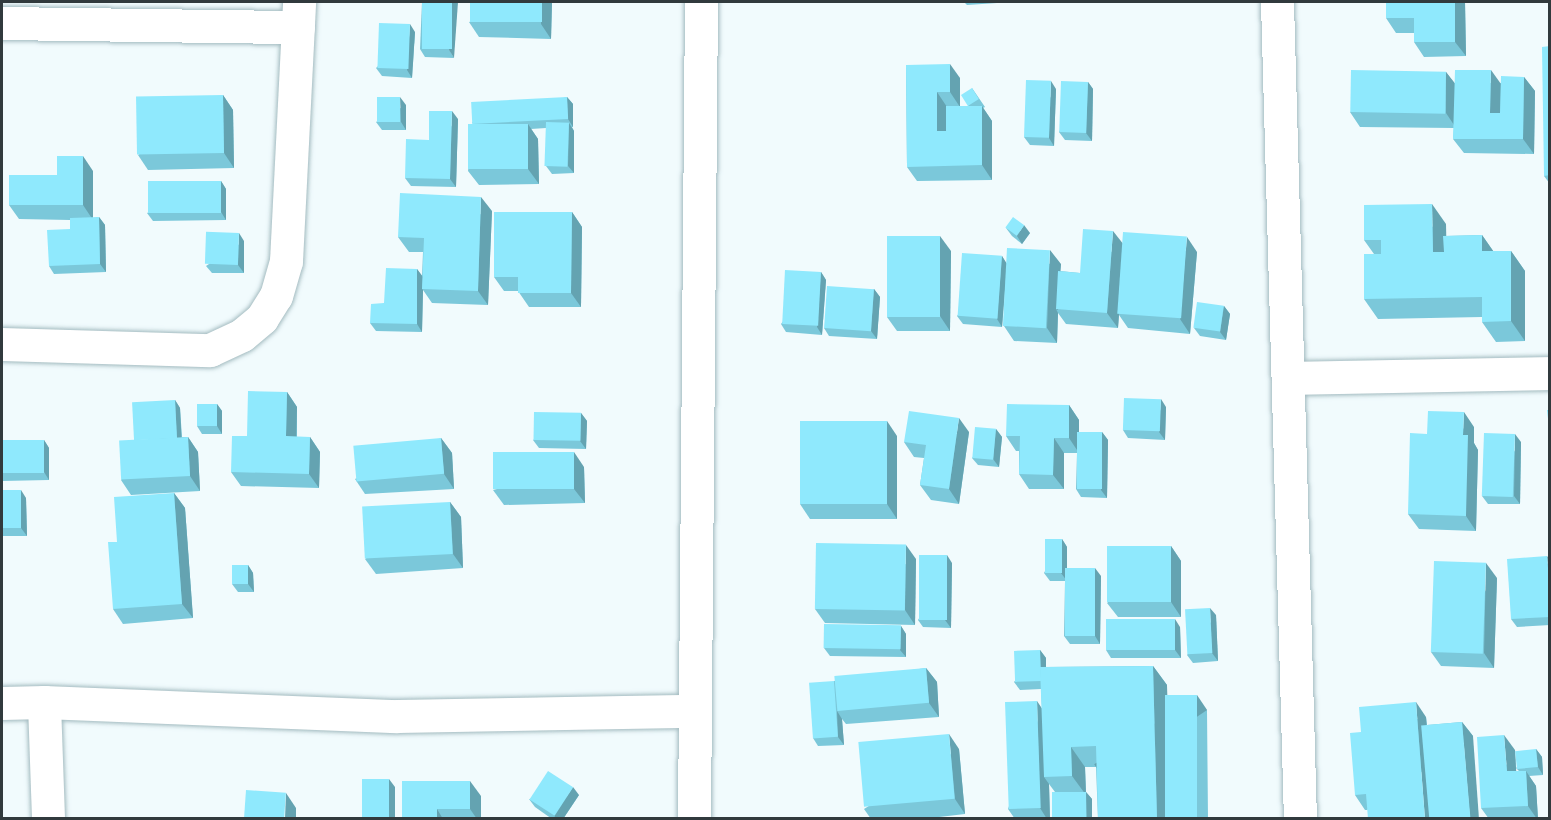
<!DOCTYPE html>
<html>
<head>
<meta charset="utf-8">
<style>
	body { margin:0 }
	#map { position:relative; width:1551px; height:820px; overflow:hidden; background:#f1fbfd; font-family:Quicksand,sans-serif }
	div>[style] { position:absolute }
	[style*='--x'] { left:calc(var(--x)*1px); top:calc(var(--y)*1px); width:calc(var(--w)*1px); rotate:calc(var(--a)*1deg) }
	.roads { filter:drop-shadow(0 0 2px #a3bbc0) drop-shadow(0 0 2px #a3bbc0) }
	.minor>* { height:33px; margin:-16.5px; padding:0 16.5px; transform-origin:16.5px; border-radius:16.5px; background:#fff }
	.wall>* { inset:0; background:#7bc8da }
	.shaded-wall>* { inset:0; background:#64a3b1; transform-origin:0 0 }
	.building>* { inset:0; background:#8fe9fd; transform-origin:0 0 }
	span { translate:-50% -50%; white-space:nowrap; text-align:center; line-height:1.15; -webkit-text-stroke:4.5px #f1fbfd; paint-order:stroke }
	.frame { position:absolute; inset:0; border:3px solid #313a3d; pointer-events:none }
</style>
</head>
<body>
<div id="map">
	<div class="roads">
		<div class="minor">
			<div style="--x:1277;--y:2;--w:816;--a:88.39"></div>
			<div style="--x:2;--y:23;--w:296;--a:0.8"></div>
			<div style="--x:2;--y:344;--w:208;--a:1.7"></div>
			<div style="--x:210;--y:350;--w:35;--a:-25"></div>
			<div style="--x:242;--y:335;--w:26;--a:-40"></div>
			<div style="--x:262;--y:318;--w:26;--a:-58"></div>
			<div style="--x:276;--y:296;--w:36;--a:-74"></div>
			<div style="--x:286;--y:261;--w:259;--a:-87.1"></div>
			<div style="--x:1289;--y:378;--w:261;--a:-1.1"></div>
			<div style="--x:2;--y:703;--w:42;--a:-1.4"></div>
			<div style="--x:48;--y:818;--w:116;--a:-92"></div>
			<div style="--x:44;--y:702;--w:353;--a:2.3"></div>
			<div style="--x:397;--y:716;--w:298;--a:-1"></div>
			<div style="--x:694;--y:818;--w:816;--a:-89.51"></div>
		</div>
	</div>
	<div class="wall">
		<div style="clip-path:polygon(422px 2px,454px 58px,425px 57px,420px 49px)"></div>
		<div style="clip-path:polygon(552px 2px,551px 39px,479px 37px,469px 22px)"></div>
		<div style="clip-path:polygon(964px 2px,997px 2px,997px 3px,967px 5px)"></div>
		<div style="clip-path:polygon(1386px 2px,1465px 2px,1466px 56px,1424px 57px,1414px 42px,1414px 33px,1396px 33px,1386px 18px)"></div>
		<div style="clip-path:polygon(415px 32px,412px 78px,382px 76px,376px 68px)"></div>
		<div style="clip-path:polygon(1550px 46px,1550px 184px,1544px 176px)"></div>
		<div style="clip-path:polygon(906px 65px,960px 78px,960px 106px,968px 106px,972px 88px,985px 107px,983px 108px,992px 121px,992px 180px,917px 181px,907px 167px)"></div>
		<div style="clip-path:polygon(1446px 72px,1454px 83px,1501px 83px,1524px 77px,1535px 91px,1534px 154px,1464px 153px,1453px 139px,1454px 128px,1360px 127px,1350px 112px)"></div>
		<div style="clip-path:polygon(1088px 82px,1093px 89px,1092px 141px,1065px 140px,1059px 132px)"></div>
		<div style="clip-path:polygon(1056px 89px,1054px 146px,1030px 145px,1024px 137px)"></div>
		<div style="clip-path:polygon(223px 95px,233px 110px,234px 168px,148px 170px,138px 155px)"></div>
		<div style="clip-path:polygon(567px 97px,573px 104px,573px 127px,572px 127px,574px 131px,574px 173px,552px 174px,546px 166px,546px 128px,531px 129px,538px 139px,539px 184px,479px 185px,468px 171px,474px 125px,472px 122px)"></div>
		<div style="clip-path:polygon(406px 105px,406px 130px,382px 130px,376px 122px)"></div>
		<div style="clip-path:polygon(458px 119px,456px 187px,411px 186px,405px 178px)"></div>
		<div style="clip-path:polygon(93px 171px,93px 218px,99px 217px,105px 225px,106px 272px,54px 274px,49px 266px,70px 229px,70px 220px,19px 219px,9px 205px,57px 175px)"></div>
		<div style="clip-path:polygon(221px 181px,226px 189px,226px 220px,153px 221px,147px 213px)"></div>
		<div style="clip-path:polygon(492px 211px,488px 305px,432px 303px,423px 290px,422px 332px,376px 331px,370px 323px,384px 303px,417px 269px,422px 276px,423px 252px,409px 252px,398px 237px)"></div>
		<div style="clip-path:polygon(572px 212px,582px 227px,581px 307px,529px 307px,518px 291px,504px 291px,494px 277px)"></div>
		<div style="clip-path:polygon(1446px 224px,1446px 236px,1482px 235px,1493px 251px,1511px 251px,1525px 271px,1525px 341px,1496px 342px,1482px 322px,1482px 317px,1378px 319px,1364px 299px,1374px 254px,1364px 240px)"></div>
		<div style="clip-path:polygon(1006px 228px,1030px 233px,1022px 244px,1012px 236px)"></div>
		<div style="clip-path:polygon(244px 241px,244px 273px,212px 273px,206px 266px)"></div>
		<div style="clip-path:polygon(1123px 244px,1197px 252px,1190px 334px,1128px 328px,1119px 315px,1118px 328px,1066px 324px,1058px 313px,1057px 343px,1014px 341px,1004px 326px,1005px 288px,1002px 327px,963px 324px,957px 316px,1002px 256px,1006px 263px,1061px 264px,1060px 271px,1080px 273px)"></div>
		<div style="clip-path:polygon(951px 251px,950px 331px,897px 331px,887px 317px)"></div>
		<div style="clip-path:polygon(821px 272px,826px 280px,822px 335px,786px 332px,781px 324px)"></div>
		<div style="clip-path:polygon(874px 289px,880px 297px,877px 339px,829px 336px,824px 328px)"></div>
		<div style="clip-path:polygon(1224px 306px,1230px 314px,1226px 340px,1200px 336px,1194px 328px)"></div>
		<div style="clip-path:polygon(287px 392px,297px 407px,297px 437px,310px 437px,320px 452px,319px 488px,241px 486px,231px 472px,247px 436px)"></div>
		<div style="clip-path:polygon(175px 400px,180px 408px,182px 437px,188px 437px,198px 452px,200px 491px,131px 495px,121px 480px)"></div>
		<div style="clip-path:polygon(217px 404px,222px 411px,222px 434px,202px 434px,197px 426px)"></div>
		<div style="clip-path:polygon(1069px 405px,1079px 420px,1079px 432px,1102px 432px,1108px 440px,1107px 498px,1081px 497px,1076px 489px,1077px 453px,1064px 453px,1064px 489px,1029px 489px,1019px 474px,1019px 451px,1016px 451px,1006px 436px)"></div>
		<div style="clip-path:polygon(1166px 407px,1165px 440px,1128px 438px,1123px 430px)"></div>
		<div style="clip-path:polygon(581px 413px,587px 421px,586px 449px,539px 448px,533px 440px)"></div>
		<div style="clip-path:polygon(1474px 427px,1474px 443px,1478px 450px,1476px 531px,1419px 529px,1408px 514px,1427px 434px)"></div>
		<div style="clip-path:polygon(996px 429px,1002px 437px,999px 467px,978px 465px,972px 458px)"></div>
		<div style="clip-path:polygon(969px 432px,959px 504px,931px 500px,920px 485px,924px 458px,914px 457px,904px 442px)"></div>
		<div style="clip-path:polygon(897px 436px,897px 519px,810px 519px,800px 504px)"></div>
		<div style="clip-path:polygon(441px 438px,452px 453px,454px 489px,365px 494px,355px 479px)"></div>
		<div style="clip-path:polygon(2px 440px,44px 440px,49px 448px,49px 480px,2px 481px)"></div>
		<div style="clip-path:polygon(1521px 442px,1520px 504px,1488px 504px,1482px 496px)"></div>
		<div style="clip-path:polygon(584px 467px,585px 503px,504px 505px,493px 490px)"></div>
		<div style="clip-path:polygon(2px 490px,26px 498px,27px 536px,2px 536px)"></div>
		<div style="clip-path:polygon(174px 493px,185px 508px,193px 618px,123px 624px,113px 609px,117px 542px)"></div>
		<div style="clip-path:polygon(450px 502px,461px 517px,463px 568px,376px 574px,365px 559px)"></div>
		<div style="clip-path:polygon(1062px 539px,1067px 547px,1067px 568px,1101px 576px,1100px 644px,1070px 644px,1064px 636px,1065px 581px,1050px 581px,1044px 573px)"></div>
		<div style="clip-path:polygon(1171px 546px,1181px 561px,1181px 617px,1118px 617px,1107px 603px)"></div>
		<div style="clip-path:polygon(916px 559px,915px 625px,825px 623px,815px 609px)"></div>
		<div style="clip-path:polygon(1550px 560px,1550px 625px,1517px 627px,1511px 619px)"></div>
		<div style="clip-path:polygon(952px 563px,951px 628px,923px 627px,918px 620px)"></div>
		<div style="clip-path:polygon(248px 565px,253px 573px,254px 592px,238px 592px,232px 584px)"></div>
		<div style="clip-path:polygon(1497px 578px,1494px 668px,1441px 666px,1431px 652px)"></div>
		<div style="clip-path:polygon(1216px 615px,1218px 661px,1193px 663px,1187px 655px)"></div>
		<div style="clip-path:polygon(901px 626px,906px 634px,906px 657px,830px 656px,824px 648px)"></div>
		<div style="clip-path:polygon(1180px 627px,1181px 658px,1111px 658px,1106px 650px)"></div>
		<div style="clip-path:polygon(1040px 650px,1046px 658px,1046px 667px,1153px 666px,1167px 685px,1167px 696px,1207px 710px,1208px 819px,1098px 819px,1096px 767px,1085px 767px,1086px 792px,1092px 799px,1092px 819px,1053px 819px,1055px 792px,1049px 784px,1050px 819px,1015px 819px,1008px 809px,1042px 708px,1041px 689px,1020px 690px,1014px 682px)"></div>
		<div style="clip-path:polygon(926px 668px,937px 682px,939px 717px,846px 724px,842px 719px,844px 745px,818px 746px,813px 738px,834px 681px)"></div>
		<div style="clip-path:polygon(1426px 717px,1427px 725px,1462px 722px,1473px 736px,1367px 810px,1365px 810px,1355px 795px,1361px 732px)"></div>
		<div style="clip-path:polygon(959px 749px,965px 814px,922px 819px,871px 819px,864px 809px)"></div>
		<div style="clip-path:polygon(1536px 749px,1542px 757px,1543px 775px,1529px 776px,1536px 786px,1538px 819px,1489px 819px,1481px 808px,1515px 750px,1516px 771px,1519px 771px,1516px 768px)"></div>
		<div style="clip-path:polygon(579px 795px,563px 819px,552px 819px,535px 807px,529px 799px)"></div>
		<div style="clip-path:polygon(481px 796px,481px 819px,402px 819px)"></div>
	</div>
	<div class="shaded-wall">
		<div style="clip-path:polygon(452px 2px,458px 2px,454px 58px,449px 50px)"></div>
		<div style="clip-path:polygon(542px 2px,552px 2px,551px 39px,541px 24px)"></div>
		<div style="clip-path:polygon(1455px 2px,1465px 2px,1466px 56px,1455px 42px)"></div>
		<div style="clip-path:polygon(410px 24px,415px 32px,412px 78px,407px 70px)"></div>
		<div style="clip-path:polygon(950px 64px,960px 78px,960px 107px,950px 92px)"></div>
		<div style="clip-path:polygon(1491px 70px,1501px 84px,1500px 128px,1490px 113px)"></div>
		<div style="clip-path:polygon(1446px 72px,1457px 86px,1456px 128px,1446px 113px)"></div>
		<div style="clip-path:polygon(1524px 77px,1535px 91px,1534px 154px,1523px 139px)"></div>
		<div style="clip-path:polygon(1051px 81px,1056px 89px,1054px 146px,1049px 138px)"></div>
		<div style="clip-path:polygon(1088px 82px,1093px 89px,1092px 141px,1086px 133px)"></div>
		<div style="clip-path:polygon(937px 92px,947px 107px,947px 146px,937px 131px)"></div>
		<div style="clip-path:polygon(223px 95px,233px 110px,234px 168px,224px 153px)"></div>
		<div style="clip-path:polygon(400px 97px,406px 105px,406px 130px,401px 122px)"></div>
		<div style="clip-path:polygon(567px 97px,573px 104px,573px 127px,568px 119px)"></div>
		<div style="clip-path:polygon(982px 106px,992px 121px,992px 180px,982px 165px)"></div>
		<div style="clip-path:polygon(452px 111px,458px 119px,456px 187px,450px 179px)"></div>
		<div style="clip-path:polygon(569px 123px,574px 131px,574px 173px,568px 166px)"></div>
		<div style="clip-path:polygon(528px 124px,538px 139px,539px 184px,528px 169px)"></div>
		<div style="clip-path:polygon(83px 156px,93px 171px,93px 220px,83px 205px)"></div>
		<div style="clip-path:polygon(221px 181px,226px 189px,226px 220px,221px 212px)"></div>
		<div style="clip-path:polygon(481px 197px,492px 211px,488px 305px,478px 291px)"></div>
		<div style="clip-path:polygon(1432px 204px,1446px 224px,1447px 272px,1433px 252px)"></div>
		<div style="clip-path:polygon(572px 212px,582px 227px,581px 307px,571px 293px)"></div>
		<div style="clip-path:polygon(99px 217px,105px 225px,106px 272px,100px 264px)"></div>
		<div style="clip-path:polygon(1024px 225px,1030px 233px,1022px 244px,1017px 236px)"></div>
		<div style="clip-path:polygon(1113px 231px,1124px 245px,1118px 328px,1107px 313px)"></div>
		<div style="clip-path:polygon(239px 233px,244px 241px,244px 273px,238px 265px)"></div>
		<div style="clip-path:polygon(1482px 235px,1496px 255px,1482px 251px)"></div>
		<div style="clip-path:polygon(940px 236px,951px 251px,950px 331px,940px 316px)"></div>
		<div style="clip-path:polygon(1187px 237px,1197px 252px,1190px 334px,1180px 319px)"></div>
		<div style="clip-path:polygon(1050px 250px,1061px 264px,1058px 310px,1056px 309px,1058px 313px,1057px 343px,1047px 328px)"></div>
		<div style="clip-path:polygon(1511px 251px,1525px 271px,1525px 341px,1511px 321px)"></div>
		<div style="clip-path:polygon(1002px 256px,1007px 264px,1002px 327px,997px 319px)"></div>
		<div style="clip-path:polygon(417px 269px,423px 277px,422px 289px,423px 290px,422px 332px,417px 324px)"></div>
		<div style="clip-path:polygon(821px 272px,826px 280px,822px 335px,817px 327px)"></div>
		<div style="clip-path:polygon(874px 289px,880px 297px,877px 339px,871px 331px)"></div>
		<div style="clip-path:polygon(1224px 306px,1230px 314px,1226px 340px,1220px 332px)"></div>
		<div style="clip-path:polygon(287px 392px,297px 407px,296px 451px,286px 436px)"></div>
		<div style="clip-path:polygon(1161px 399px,1166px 407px,1165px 440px,1159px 432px)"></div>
		<div style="clip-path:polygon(175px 400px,180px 408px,182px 448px,177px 440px)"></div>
		<div style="clip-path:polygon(217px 404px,222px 411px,222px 434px,217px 426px)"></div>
		<div style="clip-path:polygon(1069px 405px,1079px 420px,1079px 453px,1069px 438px)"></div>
		<div style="clip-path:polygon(1464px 412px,1474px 427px,1474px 443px,1478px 450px,1476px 531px,1466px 516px,1463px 435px)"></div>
		<div style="clip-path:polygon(581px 413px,587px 421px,586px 449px,580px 441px)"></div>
		<div style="clip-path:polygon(959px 418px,969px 432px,959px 504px,949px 489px)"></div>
		<div style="clip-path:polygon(887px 421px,897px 436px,897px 519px,887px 504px)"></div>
		<div style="clip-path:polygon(996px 429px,1002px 437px,999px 467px,993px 459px)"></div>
		<div style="clip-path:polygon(1102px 432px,1108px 440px,1107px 498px,1101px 490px)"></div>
		<div style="clip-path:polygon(1515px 434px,1521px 442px,1520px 504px,1514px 496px)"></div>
		<div style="clip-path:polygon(188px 437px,198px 452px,200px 491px,190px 476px)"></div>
		<div style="clip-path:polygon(310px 437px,320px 452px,319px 488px,309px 474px)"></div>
		<div style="clip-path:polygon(441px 438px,452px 453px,454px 489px,444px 474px)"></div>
		<div style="clip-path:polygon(1054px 438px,1064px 453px,1064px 489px,1053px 475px)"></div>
		<div style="clip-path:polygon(44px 440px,49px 448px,49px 480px,44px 472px)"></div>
		<div style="clip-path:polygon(574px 452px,584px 467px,585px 503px,574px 489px)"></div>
		<div style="clip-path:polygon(21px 490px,26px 498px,27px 536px,21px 528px)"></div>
		<div style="clip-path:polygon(174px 493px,185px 508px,193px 618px,182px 604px)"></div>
		<div style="clip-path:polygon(450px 502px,461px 517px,463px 568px,453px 554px)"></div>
		<div style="clip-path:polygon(1062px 539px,1067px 547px,1067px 581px,1061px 573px)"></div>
		<div style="clip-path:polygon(906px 545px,916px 559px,915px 625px,905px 610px)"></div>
		<div style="clip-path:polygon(1171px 546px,1181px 561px,1181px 617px,1171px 602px)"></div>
		<div style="clip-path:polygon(947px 555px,952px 563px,951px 628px,945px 620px)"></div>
		<div style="clip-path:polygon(1547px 556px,1550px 560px,1550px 593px)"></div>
		<div style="clip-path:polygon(1486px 563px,1497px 578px,1494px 668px,1484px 653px)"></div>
		<div style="clip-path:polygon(248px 565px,253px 573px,254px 592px,248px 584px)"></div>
		<div style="clip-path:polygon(1095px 568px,1101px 576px,1100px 644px,1095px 636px)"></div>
		<div style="clip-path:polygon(1210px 608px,1216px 615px,1218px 661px,1212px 653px)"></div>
		<div style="clip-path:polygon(1175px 619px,1180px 627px,1181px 658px,1175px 650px)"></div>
		<div style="clip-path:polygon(901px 626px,906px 634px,906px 657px,900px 650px)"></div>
		<div style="clip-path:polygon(1040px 650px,1046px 658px,1046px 689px,1041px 681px)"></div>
		<div style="clip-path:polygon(1153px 666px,1167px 685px,1171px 819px,1157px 819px)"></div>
		<div style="clip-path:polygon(926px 668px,937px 682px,939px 717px,929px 703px)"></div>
		<div style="left:1197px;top:695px;width:18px;height:124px;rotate:56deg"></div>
		<div style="clip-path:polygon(1037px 701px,1047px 716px,1044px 777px,1049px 784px,1050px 819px,1047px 819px,1040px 808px)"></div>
		<div style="clip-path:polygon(1416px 702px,1426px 717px,1434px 819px,1425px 819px)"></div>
		<div style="clip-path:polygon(837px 711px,842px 719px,844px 745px,838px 737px)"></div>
		<div style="clip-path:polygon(1462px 722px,1473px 736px,1479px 819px,1470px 819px)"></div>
		<div style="clip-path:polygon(949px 734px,959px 749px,965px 814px,955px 799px)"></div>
		<div style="clip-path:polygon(1504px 735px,1515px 750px,1517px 786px,1507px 771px)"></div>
		<div style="clip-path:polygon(1071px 747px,1085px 767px,1086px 795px,1072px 776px)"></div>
		<div style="clip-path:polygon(1536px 749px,1542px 757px,1543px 775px,1538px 767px)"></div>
		<div style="clip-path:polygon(1526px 771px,1536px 786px,1538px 819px,1537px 819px,1528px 806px)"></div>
		<div style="clip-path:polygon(389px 779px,395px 787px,395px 819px,389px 819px)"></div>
		<div style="clip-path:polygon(470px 781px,481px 796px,481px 819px,477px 819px,470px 809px)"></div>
		<div style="clip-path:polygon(573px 787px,579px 795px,563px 819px,556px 819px,554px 815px)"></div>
		<div style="clip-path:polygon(1086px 792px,1092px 799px,1092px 819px,1087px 819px)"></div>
		<div style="clip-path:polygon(286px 793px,296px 808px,296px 819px,285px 819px)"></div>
		<div style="clip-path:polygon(437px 809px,443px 819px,437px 819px)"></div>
	</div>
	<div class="building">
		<div style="left:422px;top:2px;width:30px;height:47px"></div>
		<div style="left:470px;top:2px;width:72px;height:20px"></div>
		<div style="clip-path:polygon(1386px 2px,1455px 2px,1455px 42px,1414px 42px,1414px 18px,1386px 18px)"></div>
		<div style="left:379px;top:23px;width:31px;height:45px;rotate:2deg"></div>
		<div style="clip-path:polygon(1550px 46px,1550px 175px,1544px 176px,1542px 47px)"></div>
		<div style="clip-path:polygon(950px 64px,950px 92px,937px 92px,937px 131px,946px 131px,946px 106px,982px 106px,982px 165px,907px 167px,906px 65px)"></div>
		<div style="left:1351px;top:70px;width:95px;height:42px;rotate:1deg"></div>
		<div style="clip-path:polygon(1455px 70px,1491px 70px,1490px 113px,1500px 113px,1501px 76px,1524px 77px,1523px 139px,1453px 139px)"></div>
		<div style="left:1026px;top:80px;width:25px;height:57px;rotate:2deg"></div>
		<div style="left:1061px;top:81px;width:27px;height:51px;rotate:2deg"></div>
		<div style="left:972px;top:88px;width:13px;height:13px;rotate:58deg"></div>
		<div style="left:223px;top:95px;width:58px;height:87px;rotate:89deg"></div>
		<div style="left:377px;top:97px;width:23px;height:25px"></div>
		<div style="left:567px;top:97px;width:22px;height:96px;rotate:87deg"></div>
		<div style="clip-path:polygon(429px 111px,452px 111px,450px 179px,405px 178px,406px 139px,429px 140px)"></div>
		<div style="left:546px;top:122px;width:23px;height:44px;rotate:2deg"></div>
		<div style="left:528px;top:124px;width:45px;height:60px;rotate:90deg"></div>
		<div style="clip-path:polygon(57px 156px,83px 156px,83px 205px,9px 205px,9px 175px,57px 175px)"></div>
		<div style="left:148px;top:181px;width:73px;height:32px"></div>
		<div style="clip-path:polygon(400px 193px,481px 197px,478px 291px,422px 289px,424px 238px,398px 237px)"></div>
		<div style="clip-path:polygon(1432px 204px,1433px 252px,1444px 252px,1443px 236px,1482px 235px,1482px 251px,1511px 251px,1511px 321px,1482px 322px,1482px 297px,1364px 299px,1364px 254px,1381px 254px,1381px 240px,1364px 240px,1364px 205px)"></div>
		<div style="clip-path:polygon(494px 212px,572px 212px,571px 293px,518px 293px,518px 277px,494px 277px)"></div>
		<div style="clip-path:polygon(99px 217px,100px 264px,49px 266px,47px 230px,70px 229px,70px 218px)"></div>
		<div style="left:1013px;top:217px;width:14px;height:13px;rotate:36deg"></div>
		<div style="clip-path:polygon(1083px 229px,1113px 231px,1107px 313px,1056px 309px,1058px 271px,1080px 273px)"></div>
		<div style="left:1123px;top:232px;width:64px;height:82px;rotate:4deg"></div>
		<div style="left:239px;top:233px;width:32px;height:33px;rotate:92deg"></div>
		<div style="left:887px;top:236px;width:53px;height:81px"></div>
		<div style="left:1007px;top:248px;width:43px;height:78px;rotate:3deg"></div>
		<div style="left:962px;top:253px;width:40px;height:63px;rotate:4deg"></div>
		<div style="clip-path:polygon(386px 268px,417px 269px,417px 324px,370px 323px,371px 304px,384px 303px)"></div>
		<div style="left:785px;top:270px;width:36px;height:54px;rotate:3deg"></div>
		<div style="left:827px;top:286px;width:47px;height:42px;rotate:4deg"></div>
		<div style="left:1197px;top:302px;width:27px;height:26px;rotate:8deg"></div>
		<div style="clip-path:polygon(248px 391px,287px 392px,286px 436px,310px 437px,309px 474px,231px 472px,232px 436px,247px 436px)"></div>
		<div style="left:1124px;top:398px;width:37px;height:32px;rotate:2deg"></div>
		<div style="left:175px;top:400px;width:38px;height:43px;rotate:87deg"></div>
		<div style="left:197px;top:404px;width:20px;height:22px"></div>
		<div style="clip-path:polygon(1007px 404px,1069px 405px,1069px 438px,1054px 438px,1053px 475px,1019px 474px,1020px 436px,1006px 436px)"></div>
		<div style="clip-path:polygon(1547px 410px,1550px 410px,1550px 436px)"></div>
		<div style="clip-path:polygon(909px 411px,959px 418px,949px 489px,920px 485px,926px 445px,904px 442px)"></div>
		<div style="clip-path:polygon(1428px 411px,1464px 412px,1463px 435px,1468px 435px,1466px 516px,1408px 514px,1410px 433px,1427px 434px)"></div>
		<div style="left:534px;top:412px;width:47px;height:28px;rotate:1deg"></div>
		<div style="left:887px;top:421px;width:83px;height:87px;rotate:90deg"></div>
		<div style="left:975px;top:427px;width:21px;height:31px;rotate:5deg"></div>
		<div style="left:1077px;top:432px;width:25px;height:57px"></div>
		<div style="left:1484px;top:433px;width:31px;height:63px;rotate:2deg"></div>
		<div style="left:188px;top:437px;width:39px;height:69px;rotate:87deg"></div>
		<div style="left:441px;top:438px;width:36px;height:88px;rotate:85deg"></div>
		<div style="left:2px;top:440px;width:42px;height:33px"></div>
		<div style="left:574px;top:452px;width:37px;height:81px;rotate:90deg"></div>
		<div style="left:2px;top:490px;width:19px;height:38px"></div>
		<div style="clip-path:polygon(174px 493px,182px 604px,113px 609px,108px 542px,117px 542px,114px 497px)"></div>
		<div style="left:450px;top:502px;width:52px;height:88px;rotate:87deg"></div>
		<div style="left:1045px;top:539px;width:17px;height:34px"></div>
		<div style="left:816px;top:543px;width:90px;height:66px;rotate:1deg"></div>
		<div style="left:1171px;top:546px;width:56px;height:64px;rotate:90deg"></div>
		<div style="left:919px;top:555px;width:28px;height:65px"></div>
		<div style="clip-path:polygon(1547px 556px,1550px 593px,1550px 617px,1511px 619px,1507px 559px)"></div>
		<div style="left:1434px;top:561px;width:52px;height:91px;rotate:2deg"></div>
		<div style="left:248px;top:565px;width:19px;height:16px;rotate:90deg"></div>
		<div style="left:1065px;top:568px;width:30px;height:68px"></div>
		<div style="left:1210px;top:608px;width:45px;height:25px;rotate:87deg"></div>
		<div style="left:1106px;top:619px;width:69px;height:31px"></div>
		<div style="left:824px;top:624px;width:77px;height:24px;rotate:1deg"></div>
		<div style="left:1040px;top:650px;width:31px;height:26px;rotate:88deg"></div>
		<div style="clip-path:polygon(1153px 666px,1157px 819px,1098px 819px,1096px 746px,1071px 747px,1072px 776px,1044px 777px,1040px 667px)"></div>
		<div style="left:926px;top:668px;width:35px;height:92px;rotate:85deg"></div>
		<div style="left:834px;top:681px;width:56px;height:25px;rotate:86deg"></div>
		<div style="left:1197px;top:695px;width:124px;height:32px;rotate:90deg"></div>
		<div style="left:1037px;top:701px;width:107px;height:32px;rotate:88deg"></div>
		<div style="clip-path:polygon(1416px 702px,1425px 819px,1368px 819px,1366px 794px,1355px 795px,1350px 733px,1361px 732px,1359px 707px)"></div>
		<div style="left:1462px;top:722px;width:97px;height:41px;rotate:85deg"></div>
		<div style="left:949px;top:734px;width:65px;height:91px;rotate:85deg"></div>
		<div style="clip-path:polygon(1504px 735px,1507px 771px,1526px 771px,1528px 806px,1481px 808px,1477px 737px)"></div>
		<div style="left:1536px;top:749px;width:18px;height:21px;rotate:84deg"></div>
		<div style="left:548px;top:771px;width:30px;height:34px;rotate:33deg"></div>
		<div style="left:389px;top:779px;width:40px;height:27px;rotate:90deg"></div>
		<div style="clip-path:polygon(402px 781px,470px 781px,470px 809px,437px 809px,437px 819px,402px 819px)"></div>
		<div style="left:246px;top:790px;width:40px;height:29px;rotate:4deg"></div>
		<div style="left:1052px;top:792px;width:34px;height:27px"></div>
	</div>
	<div class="frame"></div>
</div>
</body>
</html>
